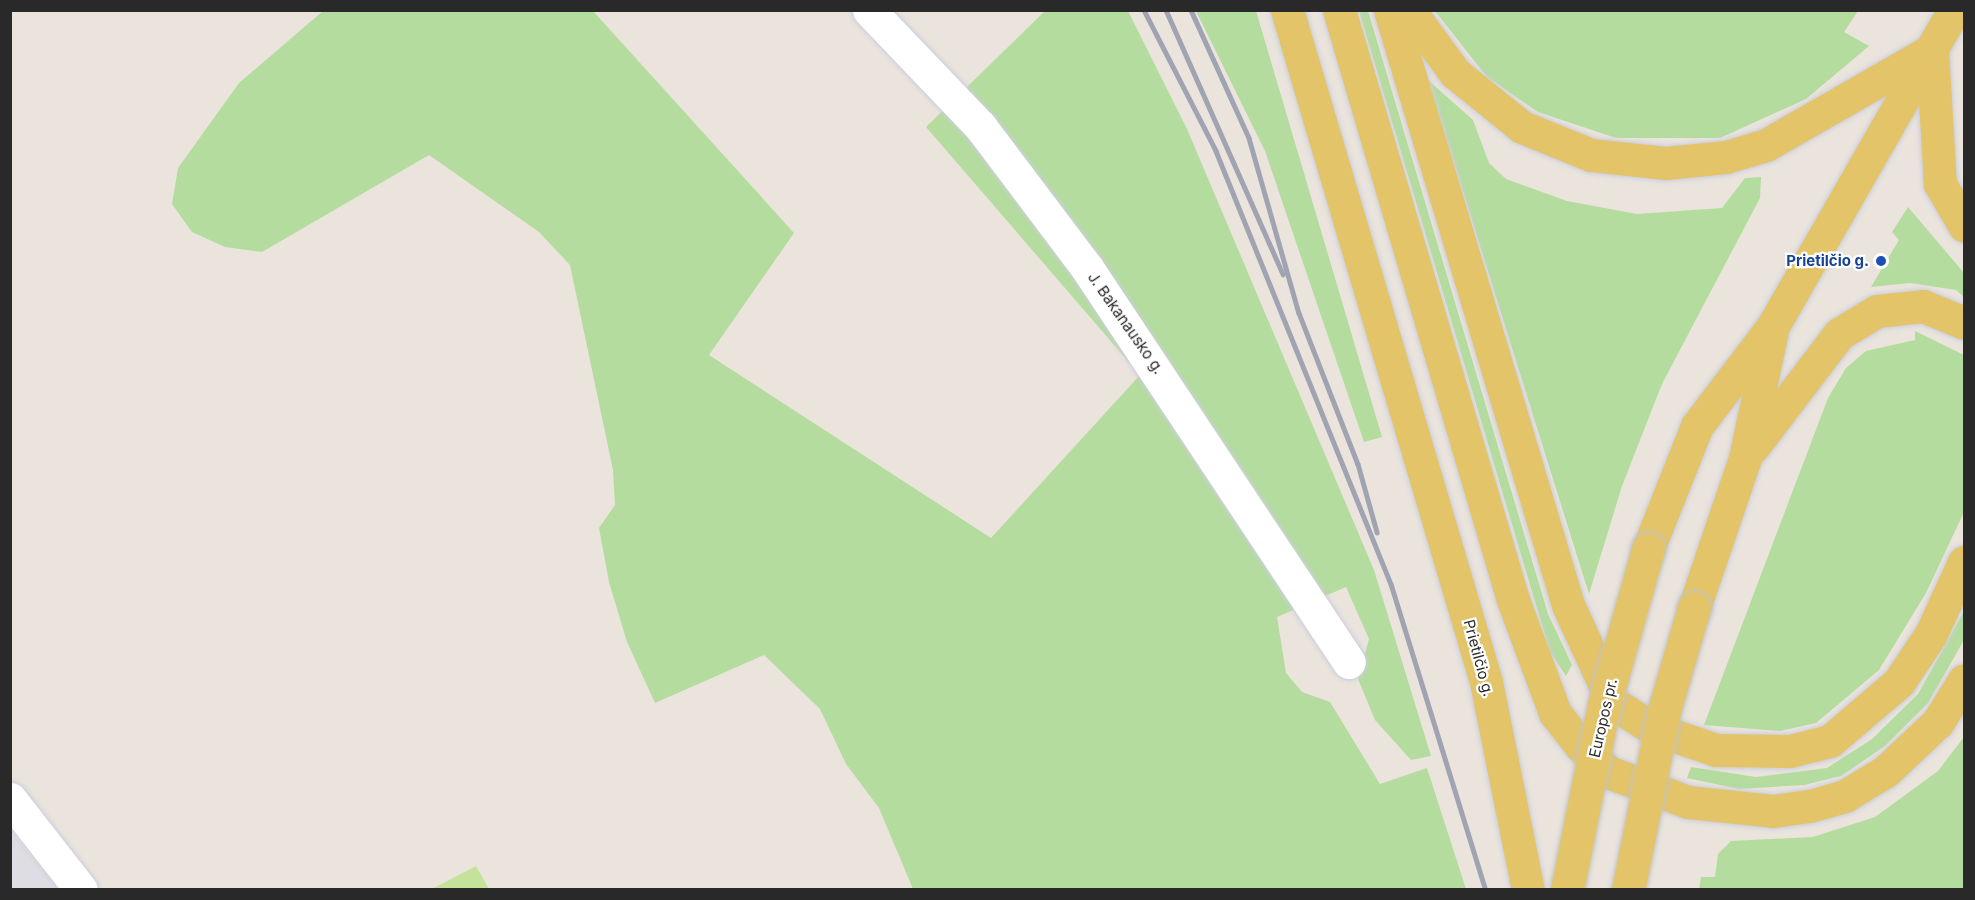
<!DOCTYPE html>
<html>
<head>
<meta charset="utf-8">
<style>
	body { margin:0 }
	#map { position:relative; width:1975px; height:900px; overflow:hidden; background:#eae4dd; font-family:Inter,sans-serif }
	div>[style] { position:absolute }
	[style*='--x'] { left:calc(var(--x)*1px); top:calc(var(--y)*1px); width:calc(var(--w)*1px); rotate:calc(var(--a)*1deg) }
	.industrial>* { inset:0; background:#dedde3 }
	.green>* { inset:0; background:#b4dc9e }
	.pitch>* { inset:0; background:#c5e29b }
	.roads { filter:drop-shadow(0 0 2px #cbceda) drop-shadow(0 0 2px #cbceda) }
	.street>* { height:33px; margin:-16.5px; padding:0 16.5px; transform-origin:16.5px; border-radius:16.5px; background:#fff }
	.primary>* { height:33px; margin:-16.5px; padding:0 16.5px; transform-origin:16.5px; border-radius:16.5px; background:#e3c469 }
	.rail>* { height:4.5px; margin:-2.25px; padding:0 2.25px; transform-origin:2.25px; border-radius:2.25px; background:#a0a3b2 }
	.bridges { filter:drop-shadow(0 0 2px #c3c3c3) drop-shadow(0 0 2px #c3c3c3) }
	.primary-bridge>* { height:33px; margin:-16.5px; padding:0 16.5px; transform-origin:16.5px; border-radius:16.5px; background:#e3c469 }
	.dots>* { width:16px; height:16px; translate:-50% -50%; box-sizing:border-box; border:3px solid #fff; border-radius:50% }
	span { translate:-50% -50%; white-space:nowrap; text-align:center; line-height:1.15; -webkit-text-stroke:4.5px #fff; paint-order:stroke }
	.transit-label { font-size:15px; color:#164399; font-weight:700 }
	.right { translate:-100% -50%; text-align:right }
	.street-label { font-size:15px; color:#292929 }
	.frame { position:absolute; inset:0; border:12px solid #292929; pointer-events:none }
</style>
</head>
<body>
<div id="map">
	<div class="industrial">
		<div style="clip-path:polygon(11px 832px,58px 889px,11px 889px)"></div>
	</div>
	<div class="green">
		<div style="clip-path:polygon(323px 11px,593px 11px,794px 233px,709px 355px,991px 538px,1140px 375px,926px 127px,1045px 11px,1128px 11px,1187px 129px,1374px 570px,1431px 756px,1411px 760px,1375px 720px,1358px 679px,1369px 639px,1346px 587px,1277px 617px,1286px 673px,1302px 692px,1330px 702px,1380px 784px,1427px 768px,1466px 889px,913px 889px,879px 808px,846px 764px,820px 709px,764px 655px,655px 703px,627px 642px,609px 582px,599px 528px,615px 505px,613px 470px,570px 265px,539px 232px,429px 155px,262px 252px,225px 247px,192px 232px,172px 204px,178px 168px,239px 83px)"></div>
		<div style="clip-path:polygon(1196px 11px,1256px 11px,1382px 437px,1364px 442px,1265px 151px)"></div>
		<div style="clip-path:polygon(1359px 11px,1368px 11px,1548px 614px,1572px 665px,1566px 676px,1550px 652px)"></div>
		<div style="clip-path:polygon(1435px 11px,1858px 11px,1844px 32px,1869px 46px,1806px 99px,1720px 138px,1616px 138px,1538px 112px,1487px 77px)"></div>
		<div style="clip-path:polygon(1428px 80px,1473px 120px,1489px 163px,1506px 179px,1567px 201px,1637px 214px,1722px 208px,1745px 178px,1761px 177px,1760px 198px,1662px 384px,1622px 486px,1589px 594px)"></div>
		<div style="clip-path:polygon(1908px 207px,1964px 273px,1964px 297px,1956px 290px,1910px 283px,1871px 287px,1899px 240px,1892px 232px)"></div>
		<div style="clip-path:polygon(1915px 331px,1964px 355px,1964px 512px,1926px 593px,1879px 670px,1816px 723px,1780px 731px,1704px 725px,1828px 398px,1846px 368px,1866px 351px,1915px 340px)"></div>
		<div style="clip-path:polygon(1964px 611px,1964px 640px,1928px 703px,1885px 746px,1841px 776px,1804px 785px,1739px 789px,1687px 778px,1691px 767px,1756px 777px,1827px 768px,1872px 739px,1918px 694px)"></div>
		<div style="clip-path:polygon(1964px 737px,1964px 889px,1699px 889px,1701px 877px,1715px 877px,1718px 854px,1731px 841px,1813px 837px,1875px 817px,1938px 771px)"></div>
	</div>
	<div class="pitch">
		<div style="clip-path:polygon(476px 866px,489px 889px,431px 889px,432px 889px)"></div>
	</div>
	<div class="roads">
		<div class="street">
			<div style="--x:869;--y:10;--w:161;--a:46.3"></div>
			<div style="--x:980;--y:126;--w:178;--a:53"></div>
			<div style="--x:1087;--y:268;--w:473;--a:56.4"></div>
			<div style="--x:10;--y:799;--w:115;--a:52"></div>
		</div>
		<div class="primary">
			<div style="--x:1287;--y:10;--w:701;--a:73.5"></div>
			<div style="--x:1486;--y:682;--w:212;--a:78.6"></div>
			<div style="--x:1339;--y:10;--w:615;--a:73.57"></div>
			<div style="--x:1513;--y:600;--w:121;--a:69.6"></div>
			<div style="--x:1555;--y:713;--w:41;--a:52"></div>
			<div style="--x:1580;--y:745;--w:39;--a:44"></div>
			<div style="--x:1608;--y:772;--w:85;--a:20.6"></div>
			<div style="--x:1688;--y:802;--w:85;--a:6"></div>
			<div style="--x:1773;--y:811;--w:37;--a:-8"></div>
			<div style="--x:1810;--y:806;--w:36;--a:-16"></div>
			<div style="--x:1845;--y:796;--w:48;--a:-31.4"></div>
			<div style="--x:1886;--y:771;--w:71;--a:-43.3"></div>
			<div style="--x:1938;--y:722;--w:49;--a:-58.2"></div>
			<div style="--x:1390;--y:10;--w:621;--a:73.34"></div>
			<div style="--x:1568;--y:605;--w:108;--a:65.3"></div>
			<div style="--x:1613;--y:703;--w:46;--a:32.7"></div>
			<div style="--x:1652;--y:728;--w:68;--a:19"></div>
			<div style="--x:1716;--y:750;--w:74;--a:0.8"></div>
			<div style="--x:1790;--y:751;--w:41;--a:-14"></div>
			<div style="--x:1830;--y:741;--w:91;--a:-40.5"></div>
			<div style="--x:1899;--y:682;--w:58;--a:-56.3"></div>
			<div style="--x:1931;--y:634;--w:79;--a:-65.4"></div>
			<div style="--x:1409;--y:10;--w:78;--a:53.9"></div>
			<div style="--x:1455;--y:73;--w:86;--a:38.9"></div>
			<div style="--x:1522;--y:127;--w:74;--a:22.1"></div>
			<div style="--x:1591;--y:155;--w:75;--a:6.1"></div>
			<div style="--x:1666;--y:163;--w:60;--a:-5.7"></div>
			<div style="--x:1726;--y:157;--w:42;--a:-16.7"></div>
			<div style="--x:1766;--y:145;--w:189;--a:-29.8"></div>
			<div style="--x:1932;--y:50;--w:134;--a:86.6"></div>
			<div style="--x:1940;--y:184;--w:48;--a:59.7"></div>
			<div style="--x:1753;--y:447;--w:142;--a:-52.7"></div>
			<div style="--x:1839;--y:334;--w:44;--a:-31.2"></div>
			<div style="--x:1877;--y:311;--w:46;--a:-6.2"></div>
			<div style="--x:1923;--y:306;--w:44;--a:22.5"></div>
			<div style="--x:1648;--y:549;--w:132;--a:-68.3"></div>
			<div style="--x:1697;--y:426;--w:126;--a:-52.8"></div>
			<div style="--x:1773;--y:326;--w:364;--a:-60.2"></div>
			<div style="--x:1694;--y:608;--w:158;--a:-71.2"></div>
			<div style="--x:1745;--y:458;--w:125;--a:-78"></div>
		</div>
	</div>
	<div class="rail">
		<div style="--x:1144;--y:10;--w:158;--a:62.9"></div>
		<div style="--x:1216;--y:151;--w:467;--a:68"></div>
		<div style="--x:1391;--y:584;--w:320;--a:72.8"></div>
		<div style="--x:1166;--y:10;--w:289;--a:66.1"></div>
		<div style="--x:1191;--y:10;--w:141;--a:65.6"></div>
		<div style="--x:1249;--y:138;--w:182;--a:74.1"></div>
		<div style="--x:1299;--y:313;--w:162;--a:68.7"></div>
		<div style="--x:1358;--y:464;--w:71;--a:74.4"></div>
	</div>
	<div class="bridges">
		<div class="primary-bridge">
			<div style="--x:1567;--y:890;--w:189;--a:-78.7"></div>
			<div style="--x:1604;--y:705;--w:162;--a:-74.2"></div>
			<div style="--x:1628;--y:890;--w:183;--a:-78.6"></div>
			<div style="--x:1664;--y:711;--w:107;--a:-73.8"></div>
		</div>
	</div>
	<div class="dots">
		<div style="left:1881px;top:261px;background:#1a4fb4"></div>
	</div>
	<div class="transit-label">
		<span class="right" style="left:1869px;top:261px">Prietilčio g.</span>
	</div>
	<div class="street-label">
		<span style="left:1126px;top:323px;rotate:55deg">J. Bakanausko g.</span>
		<span style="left:1479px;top:658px;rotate:75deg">Prietilčio g.</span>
		<span style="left:1603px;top:718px;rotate:-77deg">Europos pr.</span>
	</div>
	<div class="frame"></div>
</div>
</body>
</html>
